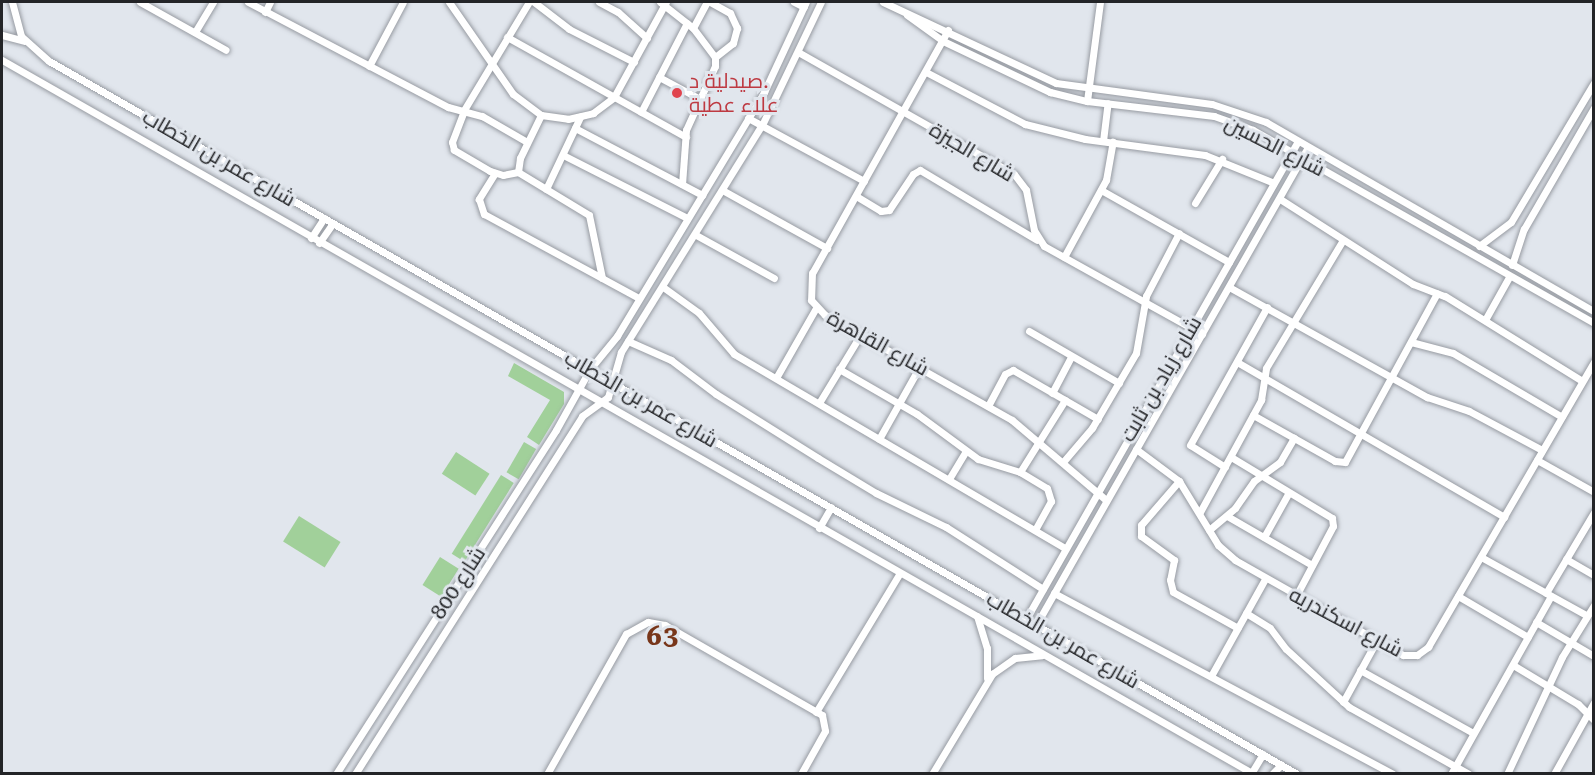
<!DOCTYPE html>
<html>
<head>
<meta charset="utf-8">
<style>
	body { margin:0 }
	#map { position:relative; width:1595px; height:775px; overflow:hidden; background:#e1e6ed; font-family:"Roboto Serif",Cairo,serif }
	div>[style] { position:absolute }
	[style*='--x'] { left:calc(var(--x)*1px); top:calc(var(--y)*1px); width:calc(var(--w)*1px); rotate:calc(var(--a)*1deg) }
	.green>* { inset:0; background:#a1d09a; transform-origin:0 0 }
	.roads { filter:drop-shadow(0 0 2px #979ba2) drop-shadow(0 0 2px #979ba2) }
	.minor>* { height:7px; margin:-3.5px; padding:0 3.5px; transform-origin:3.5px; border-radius:3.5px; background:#fff }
	.dots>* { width:16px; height:16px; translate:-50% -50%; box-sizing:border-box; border:3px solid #e1e6ed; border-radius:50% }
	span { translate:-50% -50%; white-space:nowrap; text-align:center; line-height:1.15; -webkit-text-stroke:6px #e1e6ed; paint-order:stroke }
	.health-label { font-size:21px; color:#be3a42 }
	.left { translate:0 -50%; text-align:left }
	.street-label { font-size:21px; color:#232427 }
	.district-label { font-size:27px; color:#78361a; font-weight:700; letter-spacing:1.5px }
	.frame { position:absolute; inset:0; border:3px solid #232427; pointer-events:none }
</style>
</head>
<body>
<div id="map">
	<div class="green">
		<div style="clip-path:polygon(514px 363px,564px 392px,564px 404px,539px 445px,527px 437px,550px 400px,508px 376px)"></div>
		<div style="left:524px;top:442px;width:14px;height:35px;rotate:30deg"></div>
		<div style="left:456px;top:452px;width:40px;height:26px;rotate:33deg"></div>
		<div style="left:501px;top:475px;width:15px;height:93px;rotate:32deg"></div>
		<div style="left:299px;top:516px;width:49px;height:30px;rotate:32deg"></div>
		<div style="left:440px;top:557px;width:22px;height:33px;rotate:32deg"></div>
	</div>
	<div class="roads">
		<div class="minor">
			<div style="--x:12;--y:2;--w:35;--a:75"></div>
			<div style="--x:21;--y:36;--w:38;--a:42"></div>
			<div style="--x:49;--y:61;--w:1437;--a:29.74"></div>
			<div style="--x:140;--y:2;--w:98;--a:29.2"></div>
			<div style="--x:248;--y:2;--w:226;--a:27.7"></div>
			<div style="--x:448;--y:107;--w:35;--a:15"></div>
			<div style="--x:482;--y:116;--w:52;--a:30"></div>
			<div style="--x:449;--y:2;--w:112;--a:55.2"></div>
			<div style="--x:513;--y:94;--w:35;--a:37"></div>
			<div style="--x:541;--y:115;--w:27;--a:8"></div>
			<div style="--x:568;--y:119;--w:26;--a:-13"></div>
			<div style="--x:593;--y:113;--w:26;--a:-37"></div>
			<div style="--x:614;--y:97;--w:108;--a:-61.3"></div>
			<div style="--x:534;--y:2;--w:44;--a:37.6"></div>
			<div style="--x:569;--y:29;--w:73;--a:26.9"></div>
			<div style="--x:599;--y:2;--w:21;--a:28"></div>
			<div style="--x:618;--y:12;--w:39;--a:42"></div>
			<div style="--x:660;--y:2;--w:42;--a:38.2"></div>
			<div style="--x:693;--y:28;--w:36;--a:53"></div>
			<div style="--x:715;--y:57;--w:9;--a:90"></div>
			<div style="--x:715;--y:66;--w:70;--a:114.4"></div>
			<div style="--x:686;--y:130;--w:54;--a:94.2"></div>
			<div style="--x:710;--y:2;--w:23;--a:29"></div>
			<div style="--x:730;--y:13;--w:17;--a:65"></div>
			<div style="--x:737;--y:28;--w:16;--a:105"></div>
			<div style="--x:733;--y:43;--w:23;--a:142"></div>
			<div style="--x:794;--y:2;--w:11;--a:27"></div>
			<div style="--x:883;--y:2;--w:191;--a:25.1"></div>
			<div style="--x:1056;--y:83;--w:157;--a:7.7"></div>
			<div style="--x:1212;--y:104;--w:57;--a:18.4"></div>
			<div style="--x:1266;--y:122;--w:379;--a:30"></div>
			<div style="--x:265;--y:12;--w:11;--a:-63"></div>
			<div style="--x:907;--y:15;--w:44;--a:35.8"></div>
			<div style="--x:943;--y:41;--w:119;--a:25.5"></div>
			<div style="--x:1050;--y:92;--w:38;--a:14"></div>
			<div style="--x:1087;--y:101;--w:128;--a:6.7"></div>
			<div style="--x:1214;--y:116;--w:41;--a:19.7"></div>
			<div style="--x:1253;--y:130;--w:392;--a:29.5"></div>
			<div style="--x:693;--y:28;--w:30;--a:-62"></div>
			<div style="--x:948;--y:30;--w:278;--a:119.2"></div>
			<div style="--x:812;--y:273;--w:27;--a:92"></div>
			<div style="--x:811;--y:300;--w:21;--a:47"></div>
			<div style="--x:825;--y:315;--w:214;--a:29.3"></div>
			<div style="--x:1012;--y:420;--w:123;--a:40.4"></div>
			<div style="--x:195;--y:32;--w:35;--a:-59"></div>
			<div style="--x:2;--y:35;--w:23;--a:15"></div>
			<div style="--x:507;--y:37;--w:205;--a:29.2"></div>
			<div style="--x:798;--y:52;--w:248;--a:29.5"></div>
			<div style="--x:1014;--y:174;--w:20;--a:53"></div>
			<div style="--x:1026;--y:190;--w:41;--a:78.7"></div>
			<div style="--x:1034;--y:230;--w:19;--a:58"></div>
			<div style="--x:1044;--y:246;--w:181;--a:29.1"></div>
			<div style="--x:2;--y:60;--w:1441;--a:29.7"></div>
			<div style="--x:369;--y:66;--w:72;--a:-62"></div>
			<div style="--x:926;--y:72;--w:112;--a:27.7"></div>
			<div style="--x:1025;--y:124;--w:62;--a:14"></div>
			<div style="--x:1085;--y:139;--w:121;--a:7.6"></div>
			<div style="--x:1205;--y:155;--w:74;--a:22.1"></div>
			<div style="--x:659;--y:77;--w:47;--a:28.2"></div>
			<div style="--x:1087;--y:101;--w:100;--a:-82.5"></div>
			<div style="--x:641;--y:112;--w:100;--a:-62.7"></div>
			<div style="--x:541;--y:115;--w:48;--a:116"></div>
			<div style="--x:520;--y:158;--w:14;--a:98"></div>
			<div style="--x:518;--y:172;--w:83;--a:31.2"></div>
			<div style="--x:589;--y:215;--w:64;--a:78.3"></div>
			<div style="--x:748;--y:118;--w:132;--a:28.5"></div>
			<div style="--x:575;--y:128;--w:144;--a:27.8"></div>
			<div style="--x:1103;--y:141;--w:38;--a:-83"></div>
			<div style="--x:563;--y:155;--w:139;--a:26.9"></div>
			<div style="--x:518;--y:172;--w:15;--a:169"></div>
			<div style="--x:503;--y:175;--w:14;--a:-163"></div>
			<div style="--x:490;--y:171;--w:42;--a:-149.7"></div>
			<div style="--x:454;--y:150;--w:8;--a:-104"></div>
			<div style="--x:452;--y:142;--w:34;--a:-69"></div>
			<div style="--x:464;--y:110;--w:126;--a:-59"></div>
			<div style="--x:495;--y:173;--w:31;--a:122"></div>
			<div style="--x:479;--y:199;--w:16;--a:72"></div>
			<div style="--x:484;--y:214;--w:176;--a:28.5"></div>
			<div style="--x:546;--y:189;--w:80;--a:-64.7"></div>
			<div style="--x:1101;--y:190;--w:147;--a:29.4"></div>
			<div style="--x:724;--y:191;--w:118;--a:29"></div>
			<div style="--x:856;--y:196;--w:29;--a:31"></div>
			<div style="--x:881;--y:211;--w:8;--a:-7"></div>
			<div style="--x:889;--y:210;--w:43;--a:-56.3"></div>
			<div style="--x:913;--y:174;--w:8;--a:-30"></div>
			<div style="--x:920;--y:170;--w:136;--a:30.9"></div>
			<div style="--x:1280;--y:199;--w:158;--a:32.6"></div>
			<div style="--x:1413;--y:284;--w:34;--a:21"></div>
			<div style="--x:1445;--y:296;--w:161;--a:31.8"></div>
			<div style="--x:1195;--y:203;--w:52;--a:-58.5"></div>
			<div style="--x:696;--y:235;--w:89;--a:28.9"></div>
			<div style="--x:311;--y:238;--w:24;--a:-57"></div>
			<div style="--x:319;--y:243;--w:24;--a:-55"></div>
			<div style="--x:1479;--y:246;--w:40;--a:-37"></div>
			<div style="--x:1511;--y:222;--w:162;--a:-59.2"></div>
			<div style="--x:1064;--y:257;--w:88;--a:-61.4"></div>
			<div style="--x:1106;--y:180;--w:39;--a:-80"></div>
			<div style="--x:1512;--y:265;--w:38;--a:-72"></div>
			<div style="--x:1524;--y:229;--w:140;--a:-60"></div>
			<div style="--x:663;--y:287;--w:44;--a:35.8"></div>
			<div style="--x:699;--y:313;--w:54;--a:49.5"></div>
			<div style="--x:734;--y:354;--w:384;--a:30.4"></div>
			<div style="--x:1229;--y:287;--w:227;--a:29.1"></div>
			<div style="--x:1427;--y:397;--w:44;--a:18.4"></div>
			<div style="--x:1469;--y:411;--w:83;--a:28.1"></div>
			<div style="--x:1485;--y:320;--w:49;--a:-60.8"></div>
			<div style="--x:1029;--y:331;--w:104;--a:30"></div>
			<div style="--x:628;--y:341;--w:47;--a:23.8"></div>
			<div style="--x:671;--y:360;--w:56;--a:37.1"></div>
			<div style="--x:716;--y:394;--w:120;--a:32.1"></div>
			<div style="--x:818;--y:458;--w:68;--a:31.1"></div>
			<div style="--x:876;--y:493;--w:78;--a:25.9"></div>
			<div style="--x:946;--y:527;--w:115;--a:32.6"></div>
			<div style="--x:1411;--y:342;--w:43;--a:14.7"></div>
			<div style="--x:1453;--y:353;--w:126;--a:30.4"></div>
			<div style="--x:1237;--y:362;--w:309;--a:30.1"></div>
			<div style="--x:839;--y:369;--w:90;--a:30"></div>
			<div style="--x:917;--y:414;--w:76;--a:36.4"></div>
			<div style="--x:978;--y:459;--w:44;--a:17.2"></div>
			<div style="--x:1020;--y:472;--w:31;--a:31"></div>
			<div style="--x:1047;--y:488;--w:14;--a:73"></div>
			<div style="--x:1051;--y:501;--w:33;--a:119"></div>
			<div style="--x:776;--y:378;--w:81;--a:-60.3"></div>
			<div style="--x:1052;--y:393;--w:41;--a:-62.2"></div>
			<div style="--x:819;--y:403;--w:81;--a:-58.7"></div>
			<div style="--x:988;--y:406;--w:36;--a:-62"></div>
			<div style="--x:1005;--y:374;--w:9;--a:-27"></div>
			<div style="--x:1013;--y:370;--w:98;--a:30"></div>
			<div style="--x:1253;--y:415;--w:94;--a:29.3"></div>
			<div style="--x:1335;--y:461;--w:10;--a:6"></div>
			<div style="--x:1345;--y:462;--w:192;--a:-61.4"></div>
			<div style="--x:879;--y:439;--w:84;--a:-60.7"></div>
			<div style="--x:1136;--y:449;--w:54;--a:36.7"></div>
			<div style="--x:1179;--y:481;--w:75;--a:58.6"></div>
			<div style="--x:1218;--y:545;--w:23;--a:41"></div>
			<div style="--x:1235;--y:560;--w:193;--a:29.5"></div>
			<div style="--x:1403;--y:655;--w:14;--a:0"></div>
			<div style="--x:1417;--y:655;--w:14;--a:-36"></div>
			<div style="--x:1428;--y:647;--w:330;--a:-59.8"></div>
			<div style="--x:1231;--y:457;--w:118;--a:31.1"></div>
			<div style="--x:1332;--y:518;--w:8;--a:83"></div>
			<div style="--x:1333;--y:526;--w:79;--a:117.9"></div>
			<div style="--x:1537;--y:460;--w:65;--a:29.3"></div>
			<div style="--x:1063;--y:462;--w:45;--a:-49.5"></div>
			<div style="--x:1092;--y:428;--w:87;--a:-59.6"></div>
			<div style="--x:1136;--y:353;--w:58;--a:-80"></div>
			<div style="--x:1146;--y:296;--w:71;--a:-62.4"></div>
			<div style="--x:1225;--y:467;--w:41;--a:-147.8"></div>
			<div style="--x:1190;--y:445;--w:158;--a:-60.8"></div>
			<div style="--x:1020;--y:472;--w:85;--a:-58"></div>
			<div style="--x:949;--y:479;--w:31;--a:-59"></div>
			<div style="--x:1179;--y:481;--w:58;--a:130.8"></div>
			<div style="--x:1141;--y:525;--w:11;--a:90"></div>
			<div style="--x:1141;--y:536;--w:41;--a:36"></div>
			<div style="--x:1174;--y:560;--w:20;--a:101"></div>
			<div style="--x:1170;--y:580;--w:12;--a:76"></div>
			<div style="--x:1173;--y:592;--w:74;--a:29"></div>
			<div style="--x:1200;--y:512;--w:128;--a:-61.4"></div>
			<div style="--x:1261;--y:400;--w:32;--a:-81"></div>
			<div style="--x:1266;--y:368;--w:149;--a:-59"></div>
			<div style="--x:1227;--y:516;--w:98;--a:30"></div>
			<div style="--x:819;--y:528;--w:24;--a:-60"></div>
			<div style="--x:1209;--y:530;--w:34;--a:-40"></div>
			<div style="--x:1235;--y:508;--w:33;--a:-55"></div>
			<div style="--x:1254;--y:481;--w:32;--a:-36"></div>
			<div style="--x:1280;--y:462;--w:28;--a:-60"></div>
			<div style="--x:1264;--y:537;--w:51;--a:-60.9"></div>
			<div style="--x:1481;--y:557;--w:120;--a:28.9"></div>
			<div style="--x:1566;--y:559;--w:32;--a:30"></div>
			<div style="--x:1054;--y:593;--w:384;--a:28.1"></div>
			<div style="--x:1546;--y:593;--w:94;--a:-59.3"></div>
			<div style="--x:1458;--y:596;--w:81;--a:30.4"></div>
			<div style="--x:1246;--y:613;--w:28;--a:32"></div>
			<div style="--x:1270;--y:628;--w:26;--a:53"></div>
			<div style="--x:1286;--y:649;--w:86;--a:42.6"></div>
			<div style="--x:1349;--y:707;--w:137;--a:29.2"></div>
			<div style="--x:977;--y:616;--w:34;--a:73"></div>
			<div style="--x:987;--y:648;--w:30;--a:90"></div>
			<div style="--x:1026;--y:619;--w:550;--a:-60.36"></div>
			<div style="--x:1536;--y:622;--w:67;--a:30.4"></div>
			<div style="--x:1036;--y:625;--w:550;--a:-60.36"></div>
			<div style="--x:1513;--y:665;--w:76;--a:31"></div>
			<div style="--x:1578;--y:704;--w:23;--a:45"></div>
			<div style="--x:1360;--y:670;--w:129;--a:29.1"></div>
			<div style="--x:1211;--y:676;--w:111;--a:-60.9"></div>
			<div style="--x:1343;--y:702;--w:71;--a:-61.3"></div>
			<div style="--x:816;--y:712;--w:162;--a:-58.9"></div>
			<div style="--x:1252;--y:772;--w:21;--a:-59"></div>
			<div style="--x:336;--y:774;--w:408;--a:-57.4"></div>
			<div style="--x:556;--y:430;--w:70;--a:-60.9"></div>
			<div style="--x:590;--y:369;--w:43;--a:-50.7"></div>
			<div style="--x:617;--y:336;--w:285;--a:-58.9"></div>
			<div style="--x:764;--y:92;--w:99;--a:-65"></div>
			<div style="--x:355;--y:774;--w:424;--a:-57.6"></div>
			<div style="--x:582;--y:416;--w:32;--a:-36"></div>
			<div style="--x:608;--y:397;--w:47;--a:-73.9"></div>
			<div style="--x:621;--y:352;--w:267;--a:-58.2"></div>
			<div style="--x:762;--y:125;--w:136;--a:-64.4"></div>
			<div style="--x:547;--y:774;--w:161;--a:-60.6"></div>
			<div style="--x:626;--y:634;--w:25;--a:-29"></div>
			<div style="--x:648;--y:622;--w:17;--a:10"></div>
			<div style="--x:665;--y:625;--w:181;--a:29.8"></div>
			<div style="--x:822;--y:715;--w:16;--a:79"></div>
			<div style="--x:825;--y:731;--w:49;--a:119.2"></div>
			<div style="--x:932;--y:774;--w:117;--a:-59"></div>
			<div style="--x:992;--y:674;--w:28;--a:-35"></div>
			<div style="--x:1015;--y:658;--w:27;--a:-6"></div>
			<div style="--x:1272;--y:774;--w:13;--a:-45"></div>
			<div style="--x:1451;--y:774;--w:204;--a:-60.7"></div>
			<div style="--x:1507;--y:774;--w:129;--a:-64.8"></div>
			<div style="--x:1562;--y:657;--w:61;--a:-58.4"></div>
			<div style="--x:1554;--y:774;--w:82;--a:-60.9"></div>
		</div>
	</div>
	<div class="dots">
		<div style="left:677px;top:93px;background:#e0444e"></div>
	</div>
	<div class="health-label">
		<span class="left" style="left:689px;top:93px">صيدلية د.<br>علاء عطية</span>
	</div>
	<div class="street-label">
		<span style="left:1275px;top:146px;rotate:27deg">شارع الحسين</span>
		<span style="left:972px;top:152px;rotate:31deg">شارع الجيزة</span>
		<span style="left:219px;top:158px;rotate:30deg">شارع عمر بن الخطاب</span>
		<span style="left:878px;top:343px;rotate:29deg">شارع القاهرة</span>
		<span style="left:1161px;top:379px;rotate:-60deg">شارع زياد بن ثابت</span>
		<span style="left:641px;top:399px;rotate:30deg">شارع عمر بن الخطاب</span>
		<span style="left:458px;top:583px;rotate:-57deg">شارع 800</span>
		<span style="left:1346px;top:622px;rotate:28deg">شارع اسكندريه</span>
		<span style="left:1063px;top:640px;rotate:30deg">شارع عمر بن الخطاب</span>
	</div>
	<div class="district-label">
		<span style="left:663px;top:637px">63</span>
	</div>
	<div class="frame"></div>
</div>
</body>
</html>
